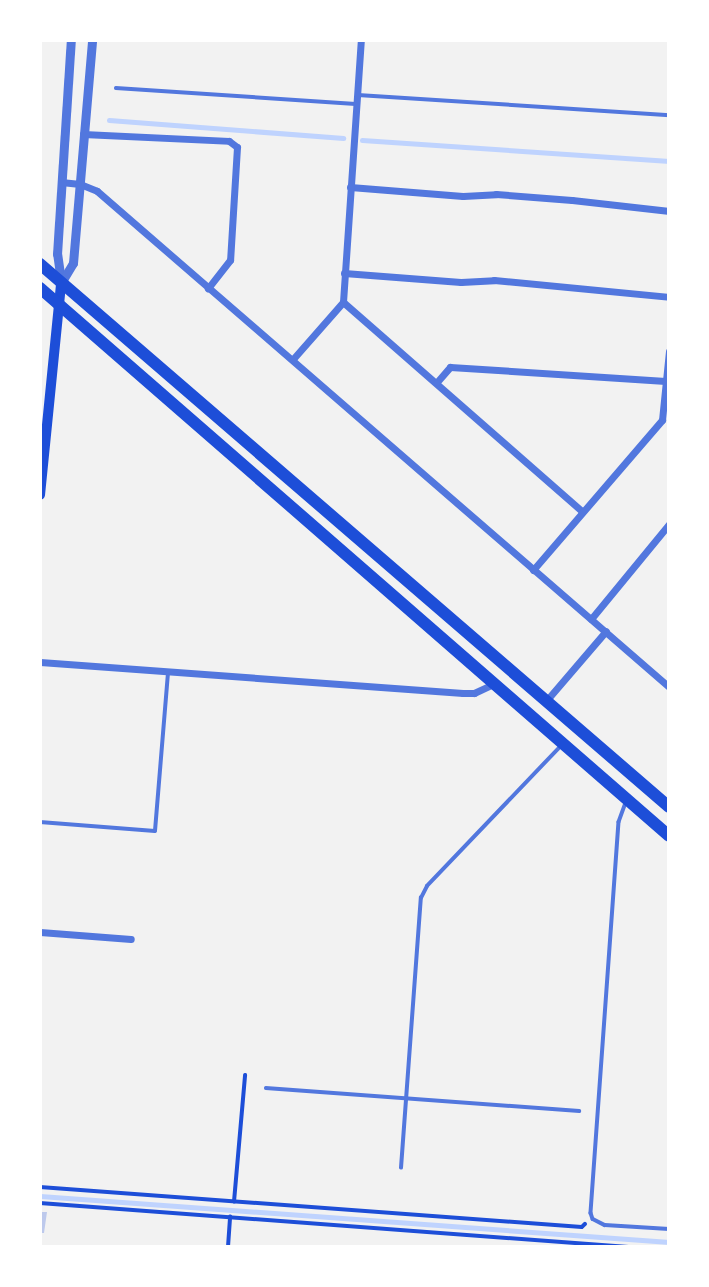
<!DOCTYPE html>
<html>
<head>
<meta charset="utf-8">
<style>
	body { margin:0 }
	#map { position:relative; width:709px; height:1287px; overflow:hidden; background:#f2f2f2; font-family:Manrope,sans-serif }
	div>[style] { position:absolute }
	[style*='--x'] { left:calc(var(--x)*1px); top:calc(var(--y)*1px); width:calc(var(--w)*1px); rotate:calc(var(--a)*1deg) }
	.stream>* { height:5px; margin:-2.5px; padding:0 2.5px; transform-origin:2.5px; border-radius:2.5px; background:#bfd3fe }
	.building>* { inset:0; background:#bdc9ec }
	.path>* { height:3.5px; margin:-1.75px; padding:0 1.75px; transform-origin:1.75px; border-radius:1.75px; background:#1d4ed8 }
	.service>* { height:3.5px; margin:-1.75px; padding:0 1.75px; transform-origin:1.75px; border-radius:1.75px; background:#5277de }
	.minor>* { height:7px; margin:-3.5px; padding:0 3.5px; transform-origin:3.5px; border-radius:3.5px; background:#5277de }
	.tertiary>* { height:9px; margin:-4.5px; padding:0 4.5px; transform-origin:4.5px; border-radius:4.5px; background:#5277de }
	.secondary>* { height:10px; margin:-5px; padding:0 5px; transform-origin:5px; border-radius:5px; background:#1d4ed8 }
	.trunk>* { height:12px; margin:-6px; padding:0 6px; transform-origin:6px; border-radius:6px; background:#1d4ed8 }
	span { translate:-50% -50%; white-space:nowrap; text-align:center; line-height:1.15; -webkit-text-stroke:5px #fff; paint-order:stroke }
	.frame { position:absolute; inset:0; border:42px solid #fff; pointer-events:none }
</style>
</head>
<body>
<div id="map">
	<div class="stream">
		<div style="--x:109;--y:120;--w:235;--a:4.4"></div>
		<div style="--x:362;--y:140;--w:308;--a:3.9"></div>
		<div style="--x:40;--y:1196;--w:631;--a:4.18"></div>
	</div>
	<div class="building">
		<div style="clip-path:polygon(40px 1212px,47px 1212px,44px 1233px,40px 1233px)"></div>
	</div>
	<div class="path">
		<div style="--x:40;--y:1187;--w:543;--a:4.22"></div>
		<div style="--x:582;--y:1227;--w:4;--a:-45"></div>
		<div style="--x:234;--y:1202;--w:127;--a:-85"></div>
		<div style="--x:40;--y:1203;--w:590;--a:4.28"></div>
		<div style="--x:228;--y:1247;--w:30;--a:-86"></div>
	</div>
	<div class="service">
		<div style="--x:116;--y:88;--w:240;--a:3.8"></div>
		<div style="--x:358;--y:95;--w:312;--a:3.7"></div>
		<div style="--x:626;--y:803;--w:20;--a:110"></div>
		<div style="--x:619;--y:822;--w:392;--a:94.1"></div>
		<div style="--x:591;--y:1213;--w:6;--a:72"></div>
		<div style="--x:593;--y:1219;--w:13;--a:27"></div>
		<div style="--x:605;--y:1225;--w:64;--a:3.6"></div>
		<div style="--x:40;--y:822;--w:115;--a:4.5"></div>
		<div style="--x:155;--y:831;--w:160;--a:-85.3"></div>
		<div style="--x:266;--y:1088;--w:314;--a:4.2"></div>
		<div style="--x:401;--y:1168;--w:271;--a:-85.8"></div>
		<div style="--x:421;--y:898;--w:13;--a:-63"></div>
		<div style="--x:427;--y:886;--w:194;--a:-46.3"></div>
	</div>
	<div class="minor">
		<div style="--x:83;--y:134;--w:146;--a:2.7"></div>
		<div style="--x:229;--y:141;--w:10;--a:37"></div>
		<div style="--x:237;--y:147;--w:113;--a:93.5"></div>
		<div style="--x:230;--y:260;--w:36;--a:128"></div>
		<div style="--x:61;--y:182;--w:19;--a:6"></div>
		<div style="--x:80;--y:184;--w:18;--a:22"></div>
		<div style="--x:97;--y:191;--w:757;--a:40.93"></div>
		<div style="--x:350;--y:187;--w:113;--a:4.6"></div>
		<div style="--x:463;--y:196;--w:33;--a:-3"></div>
		<div style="--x:496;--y:194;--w:76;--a:4.5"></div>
		<div style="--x:572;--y:200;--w:98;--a:6.5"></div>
		<div style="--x:344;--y:273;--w:117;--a:4.4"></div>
		<div style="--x:461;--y:282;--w:33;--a:-3"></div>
		<div style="--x:494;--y:280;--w:176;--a:5.5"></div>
		<div style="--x:343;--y:302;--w:317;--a:41.2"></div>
		<div style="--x:293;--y:359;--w:76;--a:-48.7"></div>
		<div style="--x:343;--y:302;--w:263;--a:-86.1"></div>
		<div style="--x:437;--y:382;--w:20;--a:-49"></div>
		<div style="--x:450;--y:367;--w:216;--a:3.7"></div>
		<div style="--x:533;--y:570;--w:198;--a:-49.3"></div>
		<div style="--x:662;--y:420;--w:69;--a:-84.2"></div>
		<div style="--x:591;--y:619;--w:123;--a:-50.6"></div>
		<div style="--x:40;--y:662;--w:424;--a:4.2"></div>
		<div style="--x:463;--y:693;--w:11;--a:0"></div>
		<div style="--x:474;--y:693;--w:21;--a:-25"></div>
		<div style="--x:546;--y:701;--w:92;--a:-49.4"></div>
		<div style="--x:40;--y:932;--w:91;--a:4.4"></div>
	</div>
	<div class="tertiary">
		<div style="--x:61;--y:281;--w:27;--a:-98"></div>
		<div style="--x:57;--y:254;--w:214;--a:-86.3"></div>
		<div style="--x:61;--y:283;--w:23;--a:-59"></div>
		<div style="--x:73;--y:263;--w:224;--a:-85.1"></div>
	</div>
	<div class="secondary">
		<div style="--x:40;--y:495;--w:213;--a:-84.3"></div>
	</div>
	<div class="trunk">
		<div style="--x:40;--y:264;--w:831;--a:40.8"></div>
		<div style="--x:40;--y:288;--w:834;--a:41.06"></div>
	</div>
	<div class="frame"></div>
</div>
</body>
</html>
